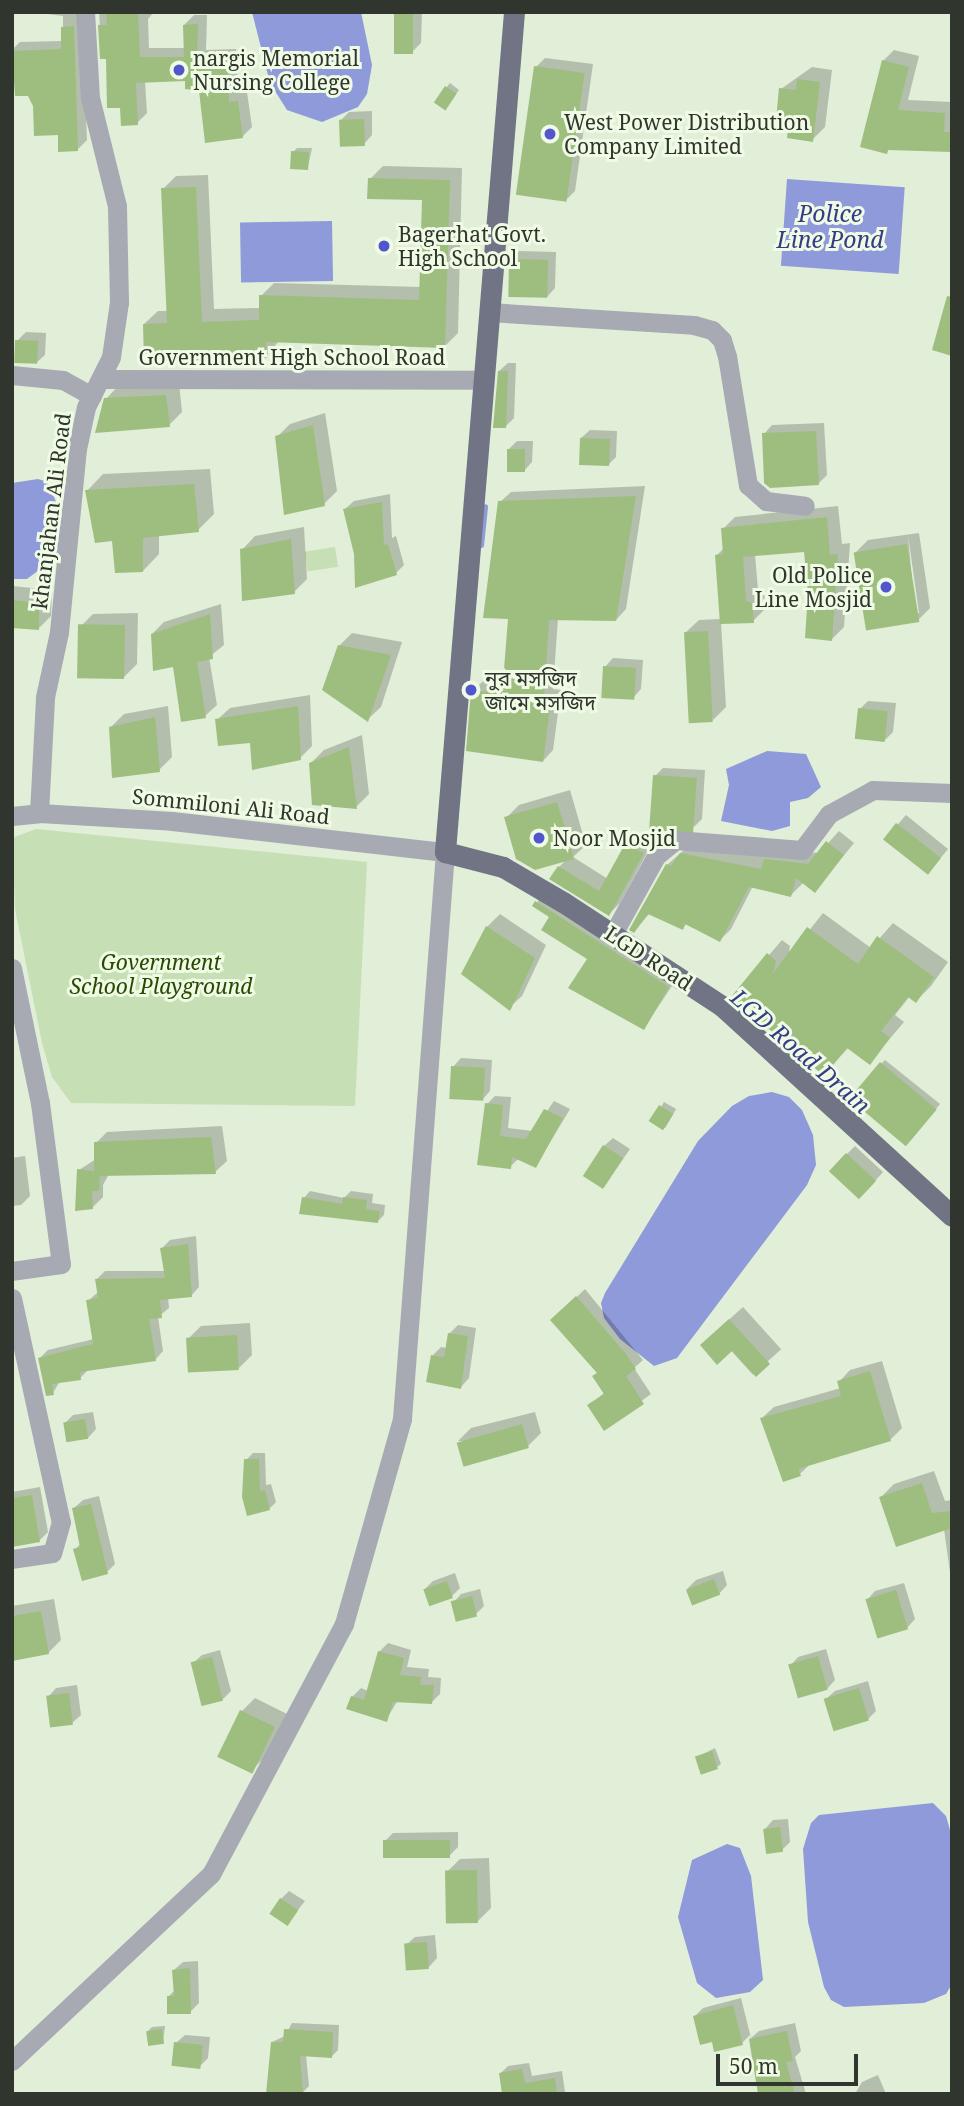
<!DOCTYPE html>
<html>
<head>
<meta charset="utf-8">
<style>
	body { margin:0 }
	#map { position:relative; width:964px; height:2106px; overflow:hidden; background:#e1eed8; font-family:"Noto Serif","Noto Sans Bengali",serif }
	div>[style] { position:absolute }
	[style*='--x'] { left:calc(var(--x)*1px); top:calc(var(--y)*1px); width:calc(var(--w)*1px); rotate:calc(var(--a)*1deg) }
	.green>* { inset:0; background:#c7dfb4; transform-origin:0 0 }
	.water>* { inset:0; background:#8e9ad9; transform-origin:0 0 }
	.shadow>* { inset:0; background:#0003; transform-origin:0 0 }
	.stream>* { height:5px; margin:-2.5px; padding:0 2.5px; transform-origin:2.5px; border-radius:2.5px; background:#8e9ad9 }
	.building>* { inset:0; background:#9dbe7f; transform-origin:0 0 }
	.minor>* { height:19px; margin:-9.5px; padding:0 9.5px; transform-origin:9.5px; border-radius:9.5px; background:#a7a9b3 }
	.major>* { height:21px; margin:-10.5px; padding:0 10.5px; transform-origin:10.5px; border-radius:10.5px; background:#707485 }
	.dots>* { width:19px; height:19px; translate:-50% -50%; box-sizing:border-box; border:4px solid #effbe5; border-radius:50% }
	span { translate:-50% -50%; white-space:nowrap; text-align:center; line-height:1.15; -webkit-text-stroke:6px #effbe5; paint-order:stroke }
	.poi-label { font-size:21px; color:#30352d }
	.left { translate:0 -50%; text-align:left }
	.right { translate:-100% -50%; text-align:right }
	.street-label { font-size:21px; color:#30352d }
	.park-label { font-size:21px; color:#2b4902; font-style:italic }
	.water-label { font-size:23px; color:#363b86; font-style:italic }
	.frame { position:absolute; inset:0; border:14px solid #30352d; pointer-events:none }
	.scale { position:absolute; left:716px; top:2054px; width:142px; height:32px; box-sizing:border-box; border:4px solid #30352d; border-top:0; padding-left:9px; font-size:21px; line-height:24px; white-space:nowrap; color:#30352d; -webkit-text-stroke:5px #effbe5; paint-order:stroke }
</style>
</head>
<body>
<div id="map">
	<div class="green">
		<div style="left:335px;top:547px;width:20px;height:31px;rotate:81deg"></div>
		<div style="clip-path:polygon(36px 829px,367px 862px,355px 1106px,71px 1103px,52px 1077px,42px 1043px,15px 909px,12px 838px)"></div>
	</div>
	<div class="water">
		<div style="clip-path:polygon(252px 12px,361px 12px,372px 65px,367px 94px,358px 107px,322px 122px,287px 110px,270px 83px)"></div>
		<div style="left:787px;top:179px;width:118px;height:87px;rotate:4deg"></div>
		<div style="left:332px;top:221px;width:60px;height:92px;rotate:89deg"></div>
		<div style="clip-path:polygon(38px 479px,48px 482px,62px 517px,60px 546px,55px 558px,27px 579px,12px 579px,12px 483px)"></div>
		<div style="clip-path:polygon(767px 751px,806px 754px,821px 787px,808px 798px,790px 802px,790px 826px,772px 831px,721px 821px,729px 785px,726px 769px)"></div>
		<div style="clip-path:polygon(772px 1092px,789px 1097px,802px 1110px,813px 1135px,816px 1165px,807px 1185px,677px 1358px,654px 1366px,620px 1339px,604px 1318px,601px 1303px,605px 1293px,698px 1141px,732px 1106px,749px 1096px)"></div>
		<div style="clip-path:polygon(933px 1803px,946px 1816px,952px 1837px,952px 1984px,946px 1994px,924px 2003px,844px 2007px,831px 2000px,824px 1987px,808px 1922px,803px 1849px,811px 1823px,819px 1815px)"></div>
		<div style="clip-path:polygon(727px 1844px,740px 1848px,751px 1876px,763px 1980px,750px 1992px,716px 1998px,697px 1983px,678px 1917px,692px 1860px)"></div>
	</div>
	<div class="shadow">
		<div style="clip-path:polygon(31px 12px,82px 12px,87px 140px,77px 150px,35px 106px,16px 65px,12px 65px,12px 50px,20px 42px,63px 41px,63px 16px)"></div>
		<div style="clip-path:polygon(99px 12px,154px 12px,148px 19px,149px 48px,185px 48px,184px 25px,194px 15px,207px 15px,206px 50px,236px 49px,238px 93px,247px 92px,252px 127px,242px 137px,200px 81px,193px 88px,187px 79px,145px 81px,147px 113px,137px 123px,121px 106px,107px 57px,102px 57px)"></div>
		<div style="clip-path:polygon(400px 12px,422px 12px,421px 43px,411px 53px)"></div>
		<div style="clip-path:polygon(894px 50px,919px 56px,908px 100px,952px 102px,952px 151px,890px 148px,887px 152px,883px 61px)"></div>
		<div style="clip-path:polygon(545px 58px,593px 64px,575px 191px,566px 200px,536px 67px)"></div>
		<div style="clip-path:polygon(812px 67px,832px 70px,825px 127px,812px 140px,791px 120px,781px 89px)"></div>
		<div style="clip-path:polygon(450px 83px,459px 90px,448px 105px,435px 102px)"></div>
		<div style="clip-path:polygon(372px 111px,372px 135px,364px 144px,341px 120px,349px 112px)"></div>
		<div style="clip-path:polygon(297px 148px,312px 148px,308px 167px,293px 152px)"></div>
		<div style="clip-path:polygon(383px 166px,462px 168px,458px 333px,445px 346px,279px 341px,266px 356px,144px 324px,158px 311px,168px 311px,163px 189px,176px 176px,208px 175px,214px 309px,261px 308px,261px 296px,274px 283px,422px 287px,424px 199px,370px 179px)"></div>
		<div style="clip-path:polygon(519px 251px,556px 252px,555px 288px,547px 297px,511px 260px)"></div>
		<div style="clip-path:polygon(26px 332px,46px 333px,45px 355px,36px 363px,17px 341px)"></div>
		<div style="clip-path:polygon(508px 363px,516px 363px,514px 418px,505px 427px,499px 371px)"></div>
		<div style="clip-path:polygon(179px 383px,182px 412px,169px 425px,106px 399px,119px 385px)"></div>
		<div style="clip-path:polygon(325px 413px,337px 491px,324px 504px,277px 437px,290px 424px)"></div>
		<div style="clip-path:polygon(824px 423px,827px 475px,818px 484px,764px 434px,772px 425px)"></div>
		<div style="clip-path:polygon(590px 430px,617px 431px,616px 457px,608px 465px,581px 438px)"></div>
		<div style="clip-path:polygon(517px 441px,533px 441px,532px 462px,524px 471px,509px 449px)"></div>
		<div style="clip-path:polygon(210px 469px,214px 514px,198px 530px,159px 534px,159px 554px,143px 571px,113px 540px,87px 491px,103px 474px)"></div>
		<div style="clip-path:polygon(645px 486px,626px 609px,616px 620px,558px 618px,553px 689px,561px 690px,553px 750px,543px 761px,473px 691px,483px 681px,505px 683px,510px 617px,500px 502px,511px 492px)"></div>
		<div style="clip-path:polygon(390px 494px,392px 538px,396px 536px,404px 565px,396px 573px,355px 554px,345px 509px,354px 501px)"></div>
		<div style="clip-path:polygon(838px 506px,842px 544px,850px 543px,844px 627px,832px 639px,810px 593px,806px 550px,755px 554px,758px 590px,764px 591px,765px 609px,753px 621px,721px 622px,726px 707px,713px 720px,685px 633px,699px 620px,721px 619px,717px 555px,724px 548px,723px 529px,735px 517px)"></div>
		<div style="clip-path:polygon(304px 527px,307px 579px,294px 592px,242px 550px,255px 536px)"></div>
		<div style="clip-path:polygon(evenodd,919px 533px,930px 608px,918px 620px,856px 552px,868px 540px,919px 533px,908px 535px,919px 613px,915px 613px,908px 535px)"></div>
		<div style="clip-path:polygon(12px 586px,52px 590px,51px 616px,38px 629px,12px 627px)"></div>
		<div style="clip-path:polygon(221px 604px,224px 645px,209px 657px,217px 705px,205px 716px,152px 634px,164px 622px)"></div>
		<div style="clip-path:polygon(138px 613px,137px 664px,124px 677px,80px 627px,93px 614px)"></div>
		<div style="clip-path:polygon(352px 633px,402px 642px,381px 707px,368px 719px,339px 646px)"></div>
		<div style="clip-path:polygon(613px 658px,643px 660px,641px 689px,633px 698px,605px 667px)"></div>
		<div style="clip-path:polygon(310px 695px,312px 746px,300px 758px,251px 741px,217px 720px,230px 708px)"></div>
		<div style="clip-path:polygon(868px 701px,896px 703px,893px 732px,885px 740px,860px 709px)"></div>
		<div style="clip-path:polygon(168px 706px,172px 757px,159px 770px,111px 727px,124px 714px)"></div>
		<div style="clip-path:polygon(362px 735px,369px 794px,356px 807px,311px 763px,324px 750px)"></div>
		<div style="clip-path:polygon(663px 768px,705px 770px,702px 819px,694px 827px,655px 776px)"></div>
		<div style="clip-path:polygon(570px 790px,586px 845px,573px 857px,608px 879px,637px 834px,653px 842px,620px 903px,609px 914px,559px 867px,567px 859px,506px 818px,519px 805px)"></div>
		<div style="clip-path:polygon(906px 815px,948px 849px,935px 865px,885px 839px)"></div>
		<div style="clip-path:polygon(839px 831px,854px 843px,815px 891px,804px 882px,791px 895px,753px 886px,731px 929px,720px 940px,687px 923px,683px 928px,650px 913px,634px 931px,667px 865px,693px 842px,768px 857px,777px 849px,819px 853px)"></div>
		<div style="clip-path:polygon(549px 890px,680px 974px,644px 1028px,590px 959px,537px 902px)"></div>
		<div style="clip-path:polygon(823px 913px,871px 948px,893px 923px,948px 962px,931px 986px,916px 1001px,910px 996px,895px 1015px,904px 1022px,869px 1063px,849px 1047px,824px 1074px,734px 996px,782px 940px,790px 946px,788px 957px)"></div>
		<div style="clip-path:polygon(500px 914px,546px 945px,522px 996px,509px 1008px,487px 927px)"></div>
		<div style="clip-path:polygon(461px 1058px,492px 1060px,490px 1091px,482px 1100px,453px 1067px)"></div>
		<div style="clip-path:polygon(885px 1060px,940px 1104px,911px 1140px,881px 1064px)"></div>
		<div style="clip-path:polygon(495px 1096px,511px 1097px,508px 1128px,533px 1131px,554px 1101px,570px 1109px,536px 1166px,519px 1158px,510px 1167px,487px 1104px)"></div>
		<div style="left:664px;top:1102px;width:14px;height:22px;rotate:30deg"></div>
		<div style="clip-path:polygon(222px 1126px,227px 1161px,215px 1172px,109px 1174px,103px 1185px,103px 1197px,92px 1208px,79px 1170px,96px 1159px,96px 1143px,107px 1132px)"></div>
		<div style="clip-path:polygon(613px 1138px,630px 1149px,604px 1187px,604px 1146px)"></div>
		<div style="clip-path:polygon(855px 1146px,883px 1172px,868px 1189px,847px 1154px)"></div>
		<div style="clip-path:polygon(25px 1156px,30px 1196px,21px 1205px,12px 1206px,12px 1158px)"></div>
		<div style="clip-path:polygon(310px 1191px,344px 1198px,351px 1191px,373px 1194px,372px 1203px,385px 1205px,384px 1215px,377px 1222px,304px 1198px)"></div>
		<div style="clip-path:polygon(196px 1236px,199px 1287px,191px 1296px,168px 1297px,169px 1308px,158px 1317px,163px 1351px,155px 1360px,89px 1369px,80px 1378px,60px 1381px,53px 1393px,40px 1358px,48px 1350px,94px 1339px,88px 1301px,98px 1292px,97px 1279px,105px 1271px,166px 1271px,162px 1248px,170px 1240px)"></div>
		<div style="clip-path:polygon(585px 1289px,643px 1360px,634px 1368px,651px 1394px,604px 1428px,589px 1406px,605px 1392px,598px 1373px,552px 1321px)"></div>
		<div style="left:743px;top:1307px;width:57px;height:38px;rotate:48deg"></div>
		<div style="clip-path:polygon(250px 1323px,252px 1355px,239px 1368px,188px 1339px,201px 1326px)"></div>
		<div style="clip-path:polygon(458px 1325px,476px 1328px,469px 1378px,461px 1387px,433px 1355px,441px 1347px,447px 1348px,449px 1334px)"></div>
		<div style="clip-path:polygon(882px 1361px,902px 1428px,890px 1440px,811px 1463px,800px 1474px,762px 1418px,774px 1407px,841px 1388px,839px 1382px,850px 1370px)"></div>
		<div style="clip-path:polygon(93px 1412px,96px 1429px,88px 1438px,64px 1424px,73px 1415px)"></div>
		<div style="clip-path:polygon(535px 1412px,541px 1433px,528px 1446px,458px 1441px,471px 1428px)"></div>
		<div style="clip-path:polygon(253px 1453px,265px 1453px,266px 1485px,271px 1484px,276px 1502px,269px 1509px,249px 1514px,246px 1460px)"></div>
		<div style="clip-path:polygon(934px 1471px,945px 1501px,952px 1500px,952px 1587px,944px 1529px,881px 1497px,894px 1484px)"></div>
		<div style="clip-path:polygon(40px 1487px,48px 1532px,39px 1541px,12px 1545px,12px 1492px)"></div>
		<div style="clip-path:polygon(99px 1496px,115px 1564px,107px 1572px,75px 1550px,81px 1543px,74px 1508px,83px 1500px)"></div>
		<div style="clip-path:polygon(723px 1571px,727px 1585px,719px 1594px,687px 1589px,696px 1580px)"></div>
		<div style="clip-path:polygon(455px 1573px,460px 1588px,452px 1596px,425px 1589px,433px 1581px)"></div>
		<div style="clip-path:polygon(904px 1583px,915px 1619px,907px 1628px,867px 1600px,875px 1591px)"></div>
		<div style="clip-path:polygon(480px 1589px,484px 1606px,476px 1614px,453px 1603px,461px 1594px)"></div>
		<div style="clip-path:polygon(54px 1599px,61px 1640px,48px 1653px,12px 1659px,12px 1606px)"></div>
		<div style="clip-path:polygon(388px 1643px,411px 1650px,407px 1667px,429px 1669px,428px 1677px,441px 1678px,440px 1694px,432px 1702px,398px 1700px,386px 1720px,352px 1697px,361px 1688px,368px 1691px,379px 1652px)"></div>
		<div style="clip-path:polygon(826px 1649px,835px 1680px,827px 1689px,790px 1666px,798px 1657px)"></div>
		<div style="clip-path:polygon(220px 1650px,231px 1691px,222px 1700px,193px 1663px,202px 1655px)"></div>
		<div style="clip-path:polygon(868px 1681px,876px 1711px,868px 1719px,826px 1699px,835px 1691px)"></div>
		<div style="clip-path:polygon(77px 1685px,81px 1715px,72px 1723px,48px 1697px,56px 1688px)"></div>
		<div style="clip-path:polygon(255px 1698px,287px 1714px,263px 1759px,250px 1772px,242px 1711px)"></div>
		<div style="clip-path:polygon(715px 1748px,721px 1764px,717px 1767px,697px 1757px)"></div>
		<div style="clip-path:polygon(788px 1819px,790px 1842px,782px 1850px,765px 1829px,773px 1820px)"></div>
		<div style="clip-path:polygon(458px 1832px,458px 1847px,450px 1855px,385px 1841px,393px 1833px)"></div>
		<div style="clip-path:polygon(489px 1858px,491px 1908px,478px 1921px,447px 1872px,460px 1859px)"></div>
		<div style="clip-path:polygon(289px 1891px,305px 1901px,287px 1924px,281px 1899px)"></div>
		<div style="clip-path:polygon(435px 1935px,437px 1958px,429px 1967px,406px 1945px,415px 1937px)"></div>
		<div style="clip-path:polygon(198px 1961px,199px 2003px,190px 2012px,168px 1997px,176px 1989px,174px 1970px,183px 1962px)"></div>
		<div style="clip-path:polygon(741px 1998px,751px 2038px,759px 2031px,795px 2023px,801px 2051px,795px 2057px,806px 2094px,760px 2094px,750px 2035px,742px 2043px,713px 2040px,695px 2016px,703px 2008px)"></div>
		<div style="clip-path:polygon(292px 2023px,339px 2025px,338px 2050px,331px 2057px,306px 2055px,309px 2086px,302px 2093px,272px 2042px,285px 2036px)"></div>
		<div style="clip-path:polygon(165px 2026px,163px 2042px,148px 2031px,152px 2027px)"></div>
		<div style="clip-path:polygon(185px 2035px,210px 2037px,208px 2058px,200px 2066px,176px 2043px)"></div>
		<div style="clip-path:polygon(529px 2063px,532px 2076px,562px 2071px,565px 2092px,509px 2094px,500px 2074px,508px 2066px)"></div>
		<div style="clip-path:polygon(878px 2075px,886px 2094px,855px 2094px,862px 2082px)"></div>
	</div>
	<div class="stream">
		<div style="--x:481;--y:545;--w:39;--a:-84"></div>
	</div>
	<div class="building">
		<div style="clip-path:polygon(106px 12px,138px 12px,140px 57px,184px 57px,183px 25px,198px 24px,197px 59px,227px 58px,229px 102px,238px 101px,243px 138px,205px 143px,198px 82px,194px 90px,185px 89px,185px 81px,136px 83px,138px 125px,121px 126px,120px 108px,107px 108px,106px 59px,100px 59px,98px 25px,107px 25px)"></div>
		<div style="left:394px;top:12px;width:19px;height:42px"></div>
		<div style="clip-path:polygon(74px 26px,78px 151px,58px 152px,58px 135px,34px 136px,33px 106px,28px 96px,15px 96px,12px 51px,61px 49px,61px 27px)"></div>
		<div style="clip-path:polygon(882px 60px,909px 67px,898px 110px,945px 113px,944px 132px,952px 132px,952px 152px,888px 150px,887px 154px,860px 147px)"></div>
		<div style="left:534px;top:66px;width:51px;height:130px;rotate:8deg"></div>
		<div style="clip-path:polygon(797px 79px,820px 82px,813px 142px,787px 138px,789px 121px,776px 120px,779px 88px,796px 90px)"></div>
		<div style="left:445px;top:86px;width:14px;height:20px;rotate:34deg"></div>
		<div style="left:364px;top:119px;width:27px;height:25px;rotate:88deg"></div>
		<div style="left:291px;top:151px;width:18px;height:18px;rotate:3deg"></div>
		<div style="clip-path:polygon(368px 178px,450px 180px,445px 348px,266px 342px,267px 358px,144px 362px,143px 324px,167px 323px,161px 188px,196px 187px,202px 322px,259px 320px,259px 295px,419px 300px,422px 200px,367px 199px)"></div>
		<div style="left:509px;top:259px;width:39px;height:38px;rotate:1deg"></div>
		<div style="clip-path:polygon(947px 296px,952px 297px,952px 356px,932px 350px)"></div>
		<div style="left:15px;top:340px;width:23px;height:23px;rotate:2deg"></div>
		<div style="clip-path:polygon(498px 371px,508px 371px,506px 428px,493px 428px)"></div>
		<div style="clip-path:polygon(166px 395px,170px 427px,95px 433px,104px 398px)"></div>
		<div style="clip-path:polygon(313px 425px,325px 506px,284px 515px,275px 436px)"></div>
		<div style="clip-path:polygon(816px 431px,819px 485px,770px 488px,764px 483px,762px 433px)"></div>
		<div style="left:580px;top:438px;width:30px;height:27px;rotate:2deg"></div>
		<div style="left:507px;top:449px;width:18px;height:23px"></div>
		<div style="clip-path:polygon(194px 484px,199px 532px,143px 538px,143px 572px,115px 573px,112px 541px,95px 543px,85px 490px)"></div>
		<div style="clip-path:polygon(636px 496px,616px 621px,549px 620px,544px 699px,551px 700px,543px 762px,466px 751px,471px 690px,502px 694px,508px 619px,483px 618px,498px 501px)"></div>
		<div style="clip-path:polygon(382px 502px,384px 545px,388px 544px,397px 575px,355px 588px,354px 554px,343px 509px)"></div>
		<div style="clip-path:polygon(827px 517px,830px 555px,838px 554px,832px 641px,805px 638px,808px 593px,804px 552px,743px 557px,746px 601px,752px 603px,754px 623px,720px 624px,715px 555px,723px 554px,721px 528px)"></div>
		<div style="clip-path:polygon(291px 539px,295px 594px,242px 601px,240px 549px)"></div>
		<div style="left:907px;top:544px;width:79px;height:54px;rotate:81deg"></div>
		<div style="clip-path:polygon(12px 600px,39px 603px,39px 630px,12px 628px)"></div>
		<div style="clip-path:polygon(210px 614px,213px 659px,197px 662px,206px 718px,181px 722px,173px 667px,153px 671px,151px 634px)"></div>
		<div style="left:125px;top:625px;width:54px;height:47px;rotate:91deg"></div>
		<div style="left:708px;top:631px;width:91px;height:24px;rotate:87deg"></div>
		<div style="clip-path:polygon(338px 645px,391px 655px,368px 722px,322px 690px)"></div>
		<div style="left:603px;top:666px;width:33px;height:32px;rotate:3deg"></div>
		<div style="clip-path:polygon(298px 706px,301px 760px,252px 770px,250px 743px,218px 746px,215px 719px)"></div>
		<div style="left:858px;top:708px;width:30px;height:31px;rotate:6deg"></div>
		<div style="clip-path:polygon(155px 717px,160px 772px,112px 778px,109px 727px)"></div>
		<div style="clip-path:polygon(349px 747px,357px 809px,312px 805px,309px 763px)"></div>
		<div style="left:653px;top:775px;width:44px;height:55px;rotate:4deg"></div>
		<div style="clip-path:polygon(557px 802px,574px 859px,535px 870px,516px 859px,504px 817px)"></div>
		<div style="left:896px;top:823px;width:57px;height:21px;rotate:38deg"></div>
		<div style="clip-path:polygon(826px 841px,844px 855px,815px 893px,796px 878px,791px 897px,749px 887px,720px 942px,685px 924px,683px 930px,648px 914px,634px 933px,629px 930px,666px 864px,671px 866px,680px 853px,761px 869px,764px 859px,808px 864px)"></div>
		<div style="clip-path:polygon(625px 844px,644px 853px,609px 916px,549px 879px,558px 866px,599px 891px)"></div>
		<div style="clip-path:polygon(535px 901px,669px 987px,644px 1030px,568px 988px,587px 959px,541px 930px,549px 917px,532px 906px)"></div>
		<div style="clip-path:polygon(486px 926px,535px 958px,510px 1011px,461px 974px)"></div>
		<div style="clip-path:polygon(807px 927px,858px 964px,877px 936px,934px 977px,916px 1003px,908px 997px,881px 1031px,890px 1038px,870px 1065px,847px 1048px,824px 1076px,731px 997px,767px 953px,776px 961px,773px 974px)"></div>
		<div style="left:880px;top:1062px;width:74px;height:48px;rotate:40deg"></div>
		<div style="left:451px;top:1066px;width:34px;height:33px;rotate:3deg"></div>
		<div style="clip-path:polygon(485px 1103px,503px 1105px,500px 1136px,526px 1139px,544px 1109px,563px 1118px,536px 1168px,512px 1157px,511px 1169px,477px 1165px)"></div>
		<div style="left:659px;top:1105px;width:17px;height:19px;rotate:33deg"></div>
		<div style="clip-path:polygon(211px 1137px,216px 1174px,100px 1176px,99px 1191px,92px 1191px,93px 1209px,75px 1211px,77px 1169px,94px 1171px,94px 1142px)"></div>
		<div style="left:603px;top:1145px;width:24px;height:37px;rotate:33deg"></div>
		<div style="left:846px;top:1153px;width:41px;height:25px;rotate:43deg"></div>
		<div style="clip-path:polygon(302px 1197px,342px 1204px,343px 1197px,367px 1200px,366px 1209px,380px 1211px,378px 1223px,299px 1214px)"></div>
		<div style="clip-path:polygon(188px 1244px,192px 1297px,160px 1300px,162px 1318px,149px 1319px,156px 1361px,80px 1372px,81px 1380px,52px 1384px,54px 1395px,46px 1396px,38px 1358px,93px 1344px,86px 1300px,98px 1298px,95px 1279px,165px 1278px,160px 1248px)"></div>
		<div style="clip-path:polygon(576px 1296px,626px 1354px,636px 1369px,626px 1376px,644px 1404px,604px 1431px,587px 1405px,604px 1394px,592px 1376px,597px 1373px,550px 1320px)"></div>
		<div style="clip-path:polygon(729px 1319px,770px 1364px,756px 1377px,732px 1351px,717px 1365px,700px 1345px)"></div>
		<div style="clip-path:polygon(448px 1333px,468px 1336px,461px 1389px,426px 1382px,431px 1355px,444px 1357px)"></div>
		<div style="left:237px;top:1335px;width:35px;height:51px;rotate:87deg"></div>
		<div style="clip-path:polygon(870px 1371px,891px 1441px,798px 1469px,801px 1476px,783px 1482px,760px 1418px,841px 1396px,837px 1381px)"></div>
		<div style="left:85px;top:1419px;width:20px;height:22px;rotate:81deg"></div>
		<div style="left:522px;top:1424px;width:25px;height:68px;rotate:74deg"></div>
		<div style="clip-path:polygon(244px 1459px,259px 1459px,260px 1491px,265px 1490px,270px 1510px,247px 1516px,242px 1497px)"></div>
		<div style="clip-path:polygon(922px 1483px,932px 1513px,952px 1511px,952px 1528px,896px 1547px,879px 1497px)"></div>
		<div style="clip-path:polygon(32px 1495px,40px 1542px,12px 1547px,12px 1498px)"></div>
		<div style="clip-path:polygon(91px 1504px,108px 1574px,82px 1581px,73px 1549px,80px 1547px,72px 1508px)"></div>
		<div style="left:714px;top:1579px;width:17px;height:30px;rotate:69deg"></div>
		<div style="left:447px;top:1581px;width:18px;height:25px;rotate:71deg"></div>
		<div style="left:896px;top:1590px;width:41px;height:32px;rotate:73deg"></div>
		<div style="left:472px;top:1596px;width:21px;height:22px;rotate:76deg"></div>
		<div style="clip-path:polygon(41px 1611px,49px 1654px,12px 1661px,12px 1616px)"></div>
		<div style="clip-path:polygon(378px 1651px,404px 1658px,400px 1675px,421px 1677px,420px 1685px,434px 1685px,432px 1704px,393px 1702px,387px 1722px,346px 1709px,351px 1696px,364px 1700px)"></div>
		<div style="left:818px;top:1656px;width:35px;height:31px;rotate:74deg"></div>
		<div style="left:212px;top:1657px;width:45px;height:22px;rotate:76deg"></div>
		<div style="left:859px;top:1688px;width:34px;height:37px;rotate:73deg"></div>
		<div style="left:69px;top:1693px;width:32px;height:23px;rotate:83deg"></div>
		<div style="left:240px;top:1710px;width:39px;height:52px;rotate:26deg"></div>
		<div style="left:712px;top:1751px;width:19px;height:18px;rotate:72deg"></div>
		<div style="left:780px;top:1827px;width:25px;height:17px;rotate:83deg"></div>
		<div style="left:383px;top:1840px;width:67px;height:18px"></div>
		<div style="left:477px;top:1870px;width:53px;height:32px;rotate:89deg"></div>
		<div style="left:280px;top:1898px;width:22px;height:19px;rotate:34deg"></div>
		<div style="left:427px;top:1942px;width:27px;height:23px;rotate:86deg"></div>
		<div style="clip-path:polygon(190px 1968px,191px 2014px,167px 2014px,167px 1996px,174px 1996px,172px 1970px)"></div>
		<div style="clip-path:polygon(733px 2005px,743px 2045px,714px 2052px,712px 2042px,700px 2045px,693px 2016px)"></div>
		<div style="left:162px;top:2029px;width:15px;height:16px;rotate:82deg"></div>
		<div style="clip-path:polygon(284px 2029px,333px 2032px,332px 2058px,300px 2056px,303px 2094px,266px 2094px,271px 2042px,283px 2042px)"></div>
		<div style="clip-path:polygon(787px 2031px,793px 2061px,786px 2062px,795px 2094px,758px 2094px,749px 2039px)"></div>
		<div style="left:174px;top:2042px;width:29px;height:24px;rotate:6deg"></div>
		<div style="clip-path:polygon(522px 2069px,525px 2083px,555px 2078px,557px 2094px,502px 2094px,499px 2073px)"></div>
	</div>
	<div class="minor">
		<div style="--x:489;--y:312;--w:205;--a:3.6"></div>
		<div style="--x:694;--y:325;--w:19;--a:16"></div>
		<div style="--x:712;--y:330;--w:14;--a:45"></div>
		<div style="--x:722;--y:340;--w:17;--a:73"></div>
		<div style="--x:727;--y:356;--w:131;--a:80.8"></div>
		<div style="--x:748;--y:485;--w:24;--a:42"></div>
		<div style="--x:766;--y:501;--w:39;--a:7"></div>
		<div style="--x:12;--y:375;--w:51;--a:5.6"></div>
		<div style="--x:63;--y:380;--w:33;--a:29"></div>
		<div style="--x:101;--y:379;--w:383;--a:0.1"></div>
		<div style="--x:39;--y:813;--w:116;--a:-87"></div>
		<div style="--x:45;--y:697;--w:66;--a:-77.8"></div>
		<div style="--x:59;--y:632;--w:184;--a:-84.4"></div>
		<div style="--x:77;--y:449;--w:43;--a:-77.9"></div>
		<div style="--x:86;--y:407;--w:56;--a:-63.4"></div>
		<div style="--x:111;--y:357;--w:56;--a:-81.7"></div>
		<div style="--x:119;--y:302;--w:96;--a:-91.2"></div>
		<div style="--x:117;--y:206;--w:111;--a:-104"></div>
		<div style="--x:90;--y:98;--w:86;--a:-93.3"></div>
		<div style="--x:12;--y:816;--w:27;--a:-6"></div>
		<div style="--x:39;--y:813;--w:133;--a:3.4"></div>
		<div style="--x:172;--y:821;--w:275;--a:6.5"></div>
		<div style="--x:445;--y:852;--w:569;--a:94.34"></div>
		<div style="--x:402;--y:1419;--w:213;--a:105.8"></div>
		<div style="--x:344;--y:1624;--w:283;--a:118"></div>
		<div style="--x:211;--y:1874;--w:273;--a:136.8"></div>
		<div style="--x:613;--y:934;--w:89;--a:-61.1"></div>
		<div style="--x:656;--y:856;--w:26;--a:-39"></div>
		<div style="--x:676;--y:840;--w:126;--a:4.5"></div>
		<div style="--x:802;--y:850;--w:45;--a:-53.1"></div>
		<div style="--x:829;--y:814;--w:50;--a:-28.6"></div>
		<div style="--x:873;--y:790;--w:79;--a:2.2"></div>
		<div style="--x:12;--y:968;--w:138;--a:78.3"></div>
		<div style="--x:40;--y:1103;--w:162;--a:82.6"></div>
		<div style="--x:61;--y:1264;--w:49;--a:171.9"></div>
		<div style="--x:12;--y:1298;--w:229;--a:77.7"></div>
		<div style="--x:61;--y:1522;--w:32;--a:106"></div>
		<div style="--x:52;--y:1553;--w:40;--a:171.5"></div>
	</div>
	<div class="major">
		<div style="--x:514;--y:12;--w:843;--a:94.7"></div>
		<div style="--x:445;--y:852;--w:60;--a:14.5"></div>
		<div style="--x:503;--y:867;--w:69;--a:30.3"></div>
		<div style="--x:563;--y:902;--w:190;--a:33.2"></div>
		<div style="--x:722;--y:1006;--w:311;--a:42.4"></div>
	</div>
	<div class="dots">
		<div style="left:179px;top:70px;background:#5156cd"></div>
		<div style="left:550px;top:134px;background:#5156cd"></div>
		<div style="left:384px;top:246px;background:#5156cd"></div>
		<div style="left:886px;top:587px;background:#5156cd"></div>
		<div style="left:471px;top:690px;background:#5156cd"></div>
		<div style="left:539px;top:838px;background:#5156cd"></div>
	</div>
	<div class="poi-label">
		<span class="left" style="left:193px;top:70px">nargis Memorial<br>Nursing College</span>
		<span class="left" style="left:564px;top:134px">West Power Distribution<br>Company Limited</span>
		<span class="left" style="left:398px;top:246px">Bagerhat Govt.<br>High School</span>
		<span class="right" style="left:872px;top:587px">Old Police<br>Line Mosjid</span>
		<span class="left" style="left:485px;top:690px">নুর মসজিদ<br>জামে মসজিদ</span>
		<span class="left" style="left:553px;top:838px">Noor Mosjid</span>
	</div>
	<div class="street-label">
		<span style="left:292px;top:357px">Government High School Road</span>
		<span style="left:51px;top:511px;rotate:-83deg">khanjahan Ali Road</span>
		<span style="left:231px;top:806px;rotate:6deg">Sommiloni Ali Road</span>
		<span style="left:649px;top:958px;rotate:33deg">LGD Road</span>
	</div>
	<div class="park-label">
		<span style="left:161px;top:974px">Government<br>School Playground</span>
	</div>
	<div class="water-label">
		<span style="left:830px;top:226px">Police<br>Line Pond</span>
		<span style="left:801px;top:1051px;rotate:41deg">LGD Road Drain</span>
	</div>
	<div class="frame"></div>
	<div class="scale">50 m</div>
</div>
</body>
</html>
